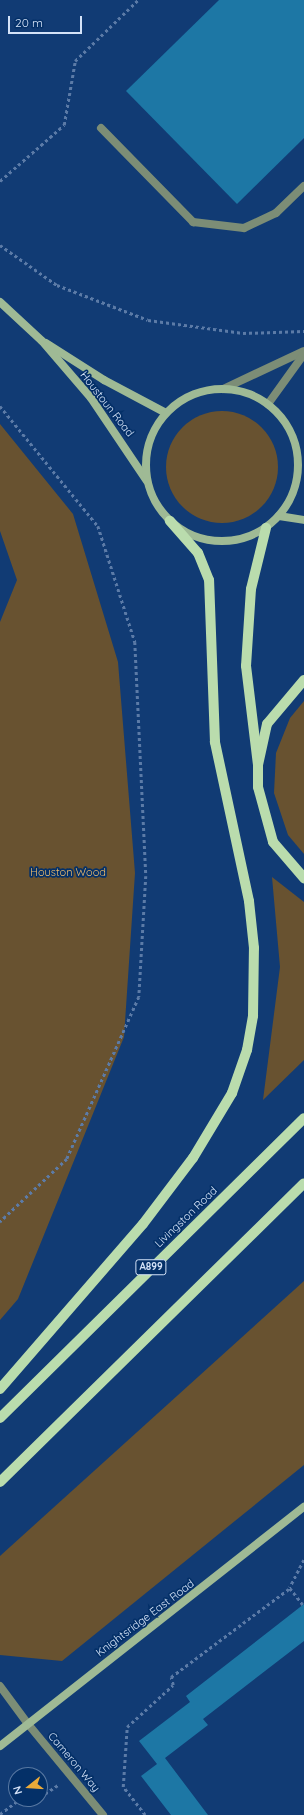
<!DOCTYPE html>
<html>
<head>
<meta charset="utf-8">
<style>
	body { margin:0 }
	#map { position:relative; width:304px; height:1815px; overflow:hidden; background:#113b74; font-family:Quicksand,sans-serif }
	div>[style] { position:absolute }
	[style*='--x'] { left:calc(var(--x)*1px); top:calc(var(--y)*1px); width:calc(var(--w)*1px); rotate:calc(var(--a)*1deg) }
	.green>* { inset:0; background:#685230 }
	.round { border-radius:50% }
	.building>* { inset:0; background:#1d77a5 }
	.path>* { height:2.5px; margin-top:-1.25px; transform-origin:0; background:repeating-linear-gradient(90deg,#5c7ba7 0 3px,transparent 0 6px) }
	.lane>* { height:8px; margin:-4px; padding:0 4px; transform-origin:4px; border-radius:4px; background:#7c8d76 }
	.street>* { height:8px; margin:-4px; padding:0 4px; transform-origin:4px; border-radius:4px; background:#7c8d76 }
	.secondary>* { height:8px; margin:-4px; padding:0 4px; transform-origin:4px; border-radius:4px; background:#9fba95 }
	.secondary>.ring { margin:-4px; padding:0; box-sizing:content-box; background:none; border:8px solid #9fba95; border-radius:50% }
	.primary>* { height:10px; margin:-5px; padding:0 5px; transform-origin:5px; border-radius:5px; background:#badcad }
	span { translate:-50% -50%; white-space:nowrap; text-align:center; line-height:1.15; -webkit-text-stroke:3.5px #043068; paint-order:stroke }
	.shield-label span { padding:1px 3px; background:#043068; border:1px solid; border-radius:3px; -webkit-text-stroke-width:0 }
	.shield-label { font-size:10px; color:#d5e3f8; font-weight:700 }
	.street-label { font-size:11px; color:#d5e3f8 }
	.park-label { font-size:11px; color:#f0bd6b }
	.north { position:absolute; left:8px; top:1767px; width:40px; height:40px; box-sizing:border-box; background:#043068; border:1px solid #5878a2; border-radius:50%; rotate:253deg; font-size:11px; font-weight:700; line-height:16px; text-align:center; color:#d5e3f8 }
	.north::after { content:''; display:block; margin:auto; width:14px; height:18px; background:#eaaa39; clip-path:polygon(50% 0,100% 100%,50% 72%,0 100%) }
	.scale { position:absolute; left:8px; top:16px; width:74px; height:18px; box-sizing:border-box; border:2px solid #d5e3f8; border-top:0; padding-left:5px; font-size:12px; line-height:14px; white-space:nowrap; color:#d5e3f8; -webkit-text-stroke:3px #043068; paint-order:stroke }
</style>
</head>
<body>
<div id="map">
	<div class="green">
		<div class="round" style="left:166px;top:411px;width:112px;height:112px"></div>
		<div style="clip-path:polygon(0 424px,73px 514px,118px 662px,135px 873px,124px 1037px,18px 1299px,0 1320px,0 622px,17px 580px,0 531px)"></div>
		<div style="clip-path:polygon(304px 701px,304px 854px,288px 835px,274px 793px,276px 753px,290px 718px)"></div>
		<div style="clip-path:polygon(272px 877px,304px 902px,304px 1060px,263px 1100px,280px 967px)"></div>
		<div style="clip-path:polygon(304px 1281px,304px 1465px,62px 1661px,0 1655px,0 1556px)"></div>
	</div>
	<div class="building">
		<div style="clip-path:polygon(219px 0,304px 0,304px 138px,237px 204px,126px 91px)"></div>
		<div style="clip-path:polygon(304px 1604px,304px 1641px,203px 1719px,208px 1725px,165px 1758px,208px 1815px,171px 1815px,141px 1776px,157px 1764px,139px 1741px,190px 1702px,186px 1696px)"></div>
	</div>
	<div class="path">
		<div style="--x:0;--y:181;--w:85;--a:-41.2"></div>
		<div style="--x:64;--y:125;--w:65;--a:-80.2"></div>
		<div style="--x:75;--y:61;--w:88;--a:-44.1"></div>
		<div style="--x:0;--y:245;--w:70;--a:35.1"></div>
		<div style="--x:57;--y:285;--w:97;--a:21"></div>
		<div style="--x:148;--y:320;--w:96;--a:7.8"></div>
		<div style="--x:243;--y:333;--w:61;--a:-1.9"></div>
		<div style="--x:0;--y:406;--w:155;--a:50.8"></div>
		<div style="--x:98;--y:526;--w:122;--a:72.3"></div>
		<div style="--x:135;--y:642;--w:234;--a:87.3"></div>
		<div style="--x:146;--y:876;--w:121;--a:93.3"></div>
		<div style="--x:139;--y:997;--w:177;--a:114"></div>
		<div style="--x:67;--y:1159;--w:92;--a:136.8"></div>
		<div style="--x:304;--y:1560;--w:31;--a:117"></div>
		<div style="--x:290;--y:1588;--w:23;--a:52"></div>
		<div style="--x:40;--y:1797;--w:22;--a:-34"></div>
		<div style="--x:24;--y:1799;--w:8;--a:30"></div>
		<div style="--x:31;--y:1803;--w:7;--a:-34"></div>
		<div style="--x:0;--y:1814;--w:25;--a:-37"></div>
		<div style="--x:145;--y:1815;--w:36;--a:-128"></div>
		<div style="--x:123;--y:1787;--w:60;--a:-86.2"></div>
		<div style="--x:127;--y:1727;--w:62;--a:-42.4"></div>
		<div style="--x:173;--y:1685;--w:8;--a:-104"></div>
		<div style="--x:171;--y:1677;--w:149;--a:-36.8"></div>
	</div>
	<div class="lane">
		<div style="--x:101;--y:128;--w:132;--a:45.6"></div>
		<div style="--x:193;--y:222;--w:51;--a:6.7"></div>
		<div style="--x:244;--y:228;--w:35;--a:-25"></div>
		<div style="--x:276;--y:213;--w:39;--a:-44"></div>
		<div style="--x:223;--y:389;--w:89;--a:-25.1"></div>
		<div style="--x:268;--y:404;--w:62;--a:-54.2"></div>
		<div style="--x:0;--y:1686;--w:47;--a:53.6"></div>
	</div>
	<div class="street">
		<div style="--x:28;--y:1724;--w:118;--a:50.5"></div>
	</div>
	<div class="secondary">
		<div style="--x:0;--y:302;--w:57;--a:42.9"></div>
		<div style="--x:42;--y:341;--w:75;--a:49.3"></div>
		<div style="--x:91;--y:398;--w:100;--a:56"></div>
		<div style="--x:46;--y:343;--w:69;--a:32.5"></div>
		<div style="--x:104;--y:380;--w:70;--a:28"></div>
		<div class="ring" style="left:146px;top:389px;width:144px;height:144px"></div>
		<div style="--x:279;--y:516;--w:25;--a:9"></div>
		<div style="--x:0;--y:1746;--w:387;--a:-38.2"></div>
	</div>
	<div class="primary">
		<div style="--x:304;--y:680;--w:57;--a:130.1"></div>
		<div style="--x:267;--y:724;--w:42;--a:102.4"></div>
		<div style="--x:258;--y:765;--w:22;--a:90"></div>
		<div style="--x:258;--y:787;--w:57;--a:74.7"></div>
		<div style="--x:273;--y:842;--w:48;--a:49.3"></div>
		<div style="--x:258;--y:765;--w:100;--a:-96.9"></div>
		<div style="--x:246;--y:666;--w:77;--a:-86.3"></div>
		<div style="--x:251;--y:589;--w:63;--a:-76.2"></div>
		<div style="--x:0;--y:1389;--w:218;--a:-49.1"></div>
		<div style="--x:143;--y:1224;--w:83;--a:-52.9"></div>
		<div style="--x:193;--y:1158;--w:76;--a:-59"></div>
		<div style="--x:232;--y:1093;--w:46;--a:-70.8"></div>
		<div style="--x:247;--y:1050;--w:35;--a:-80"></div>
		<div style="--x:253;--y:1016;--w:68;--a:-89.2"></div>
		<div style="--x:254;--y:948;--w:47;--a:-96.1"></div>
		<div style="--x:249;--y:901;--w:163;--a:-102.1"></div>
		<div style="--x:215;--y:742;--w:162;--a:-92.1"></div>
		<div style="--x:209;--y:580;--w:29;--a:-112"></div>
		<div style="--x:198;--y:553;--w:43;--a:-131.2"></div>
		<div style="--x:0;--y:1418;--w:427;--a:-44.6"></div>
		<div style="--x:0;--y:1482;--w:426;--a:-44.5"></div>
	</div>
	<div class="shield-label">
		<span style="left:151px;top:1267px">A899</span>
	</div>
	<div class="street-label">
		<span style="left:107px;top:404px;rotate:52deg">Houstoun Road</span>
		<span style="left:186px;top:1217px;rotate:-44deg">Livingston Road</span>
		<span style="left:145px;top:1618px;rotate:-37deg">Knightsridge East Road</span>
		<span style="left:74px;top:1762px;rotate:50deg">Cameron Way</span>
	</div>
	<div class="park-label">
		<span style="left:68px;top:872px">Houston Wood</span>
	</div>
	<div class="north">N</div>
	<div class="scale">20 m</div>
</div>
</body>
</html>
